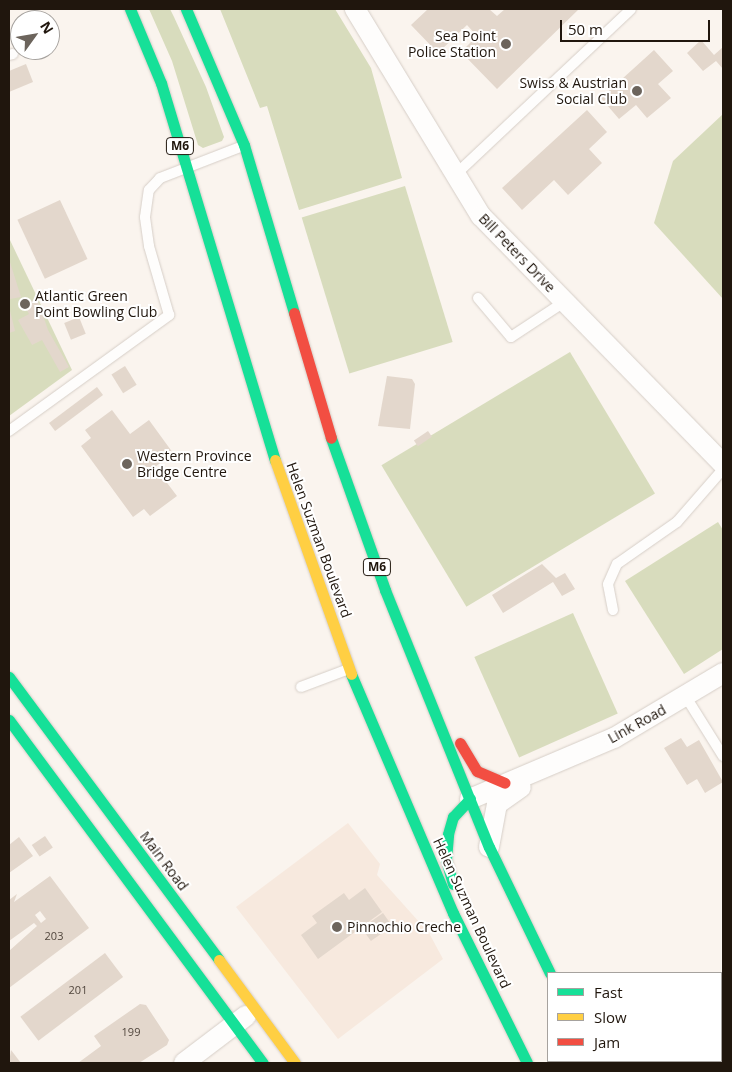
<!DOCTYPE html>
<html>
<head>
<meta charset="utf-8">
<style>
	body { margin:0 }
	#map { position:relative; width:732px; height:1072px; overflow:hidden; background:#faf4ee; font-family:"Open Sans",sans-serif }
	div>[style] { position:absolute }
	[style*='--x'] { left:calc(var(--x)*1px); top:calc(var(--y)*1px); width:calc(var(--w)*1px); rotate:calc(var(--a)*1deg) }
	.education>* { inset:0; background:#f7e9de }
	.green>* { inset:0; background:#d8dcbd; transform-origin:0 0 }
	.building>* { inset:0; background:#e3d7cc; transform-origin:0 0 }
	.roads { filter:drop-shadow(0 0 1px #d6cec7) drop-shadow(0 0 1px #d6cec7) }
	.lane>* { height:10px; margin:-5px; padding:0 5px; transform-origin:5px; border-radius:5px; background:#fefdfc }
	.street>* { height:20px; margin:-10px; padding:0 10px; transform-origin:10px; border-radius:10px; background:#fefdfc }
	.fast>* { height:11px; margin:-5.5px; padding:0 5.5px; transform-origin:5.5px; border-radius:5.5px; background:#16e098 }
	.slow>* { height:11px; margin:-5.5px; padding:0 5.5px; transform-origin:5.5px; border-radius:5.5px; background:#ffcf43 }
	.jam>* { height:11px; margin:-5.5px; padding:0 5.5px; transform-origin:5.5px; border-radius:5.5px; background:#f24e42 }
	.dots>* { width:14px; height:14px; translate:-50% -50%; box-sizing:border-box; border:2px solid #fff; border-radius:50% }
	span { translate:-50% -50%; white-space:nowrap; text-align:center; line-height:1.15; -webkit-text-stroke:4px #fff; paint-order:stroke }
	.number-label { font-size:11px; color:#51463d }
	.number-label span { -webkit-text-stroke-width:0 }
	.shield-label span { padding:1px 4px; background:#fff; border:1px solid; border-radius:4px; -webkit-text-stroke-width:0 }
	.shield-label { font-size:12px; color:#20160d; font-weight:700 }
	.poi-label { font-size:14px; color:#20160d }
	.right { translate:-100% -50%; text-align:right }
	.left { translate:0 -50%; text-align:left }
	.street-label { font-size:14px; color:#20160d }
	.frame { position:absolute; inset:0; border:10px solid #20160d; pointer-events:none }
	.legend { position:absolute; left:547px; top:972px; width:175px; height:90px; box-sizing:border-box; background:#fff; border:1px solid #a6a29e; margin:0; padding:6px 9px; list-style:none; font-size:15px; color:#20160d }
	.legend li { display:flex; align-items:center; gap:10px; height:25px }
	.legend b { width:25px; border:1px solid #a6a29e }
	.north { position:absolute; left:10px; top:10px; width:50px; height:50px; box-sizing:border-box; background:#fff; border:1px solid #a6a29e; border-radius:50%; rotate:58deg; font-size:14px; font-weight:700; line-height:20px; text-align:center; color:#20160d }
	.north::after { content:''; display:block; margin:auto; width:18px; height:22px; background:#6c645c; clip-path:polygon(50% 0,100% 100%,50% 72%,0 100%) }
	.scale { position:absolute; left:560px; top:20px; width:150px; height:22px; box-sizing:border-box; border:2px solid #20160d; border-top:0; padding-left:6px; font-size:15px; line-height:18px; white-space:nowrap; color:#20160d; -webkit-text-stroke:4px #fff; paint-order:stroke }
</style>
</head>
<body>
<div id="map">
	<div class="education">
		<div style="clip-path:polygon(348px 823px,380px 864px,377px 875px,429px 933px,443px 959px,338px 1039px,236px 907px)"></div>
	</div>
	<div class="green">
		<div style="clip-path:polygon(149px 9px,170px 9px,174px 17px,206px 87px,224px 137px,222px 141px,203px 148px,198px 145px,172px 61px)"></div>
		<div style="clip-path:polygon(220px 9px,335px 9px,371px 68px,402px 178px,299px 210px,267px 106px,260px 108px)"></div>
		<div style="clip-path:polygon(723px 114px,723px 299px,654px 223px,673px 161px)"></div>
		<div style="left:405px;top:186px;width:163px;height:108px;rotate:73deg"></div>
		<div style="clip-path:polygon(9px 238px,72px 370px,9px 416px)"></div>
		<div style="left:570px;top:352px;width:165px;height:220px;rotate:59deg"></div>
		<div style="clip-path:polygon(718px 522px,723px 530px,723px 649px,684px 674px,625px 581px)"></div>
		<div style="left:573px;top:613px;width:110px;height:108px;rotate:66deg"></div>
	</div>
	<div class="building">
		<div style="clip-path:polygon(428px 9px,489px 9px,497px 16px,505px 9px,579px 9px,497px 89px,461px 52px,477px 36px,467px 25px,438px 53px,411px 25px)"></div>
		<div style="clip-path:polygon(701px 40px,714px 55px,723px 47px,723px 69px,716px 61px,703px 71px,687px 53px)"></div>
		<div style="clip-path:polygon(654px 50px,673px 71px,658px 84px,671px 98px,647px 118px,636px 105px,619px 119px,601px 98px)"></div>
		<div style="clip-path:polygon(26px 64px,33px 82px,9px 92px,9px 71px)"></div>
		<div style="clip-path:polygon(587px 110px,607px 132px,589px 149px,602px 163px,568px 195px,554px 180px,522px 210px,502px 188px)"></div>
		<div style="left:60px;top:200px;width:65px;height:47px;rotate:65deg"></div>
		<div style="clip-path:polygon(9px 259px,21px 297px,10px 299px,9px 298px)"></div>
		<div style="clip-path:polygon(37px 298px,48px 330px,69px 367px,60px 372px,42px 340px,32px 345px,18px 320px,29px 314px,24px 305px)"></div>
		<div style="clip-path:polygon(9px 307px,15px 331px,9px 333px)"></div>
		<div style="left:79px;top:317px;width:18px;height:16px;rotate:68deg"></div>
		<div style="left:125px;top:366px;width:22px;height:16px;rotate:58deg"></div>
		<div style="clip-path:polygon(387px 376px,412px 379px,415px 384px,410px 429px,378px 426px)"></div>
		<div style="left:97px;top:387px;width:10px;height:60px;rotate:53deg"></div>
		<div style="clip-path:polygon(112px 410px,130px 434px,149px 420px,173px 453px,155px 467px,177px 496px,150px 516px,144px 509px,133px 517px,81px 446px,91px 438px,85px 430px)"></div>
		<div style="left:428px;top:431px;width:7px;height:17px;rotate:56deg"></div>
		<div style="clip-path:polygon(542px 564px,556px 578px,565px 573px,575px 589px,562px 596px,553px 582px,503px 613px,492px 595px)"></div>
		<div style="clip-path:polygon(681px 738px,687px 747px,699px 740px,723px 782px,705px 793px,697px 779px,687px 785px,664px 748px)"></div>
		<div style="left:45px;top:836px;width:14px;height:16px;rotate:56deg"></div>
		<div style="clip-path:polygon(19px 837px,33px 856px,9px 873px,9px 845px)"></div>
		<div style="clip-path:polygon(evenodd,50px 876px,89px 928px,9px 988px,9px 951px,37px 926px,34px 923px,9px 941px,9px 900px,17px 894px,14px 902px,50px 876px,40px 911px,46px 919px,41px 923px,35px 915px,40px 911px)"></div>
		<div style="clip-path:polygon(365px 888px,382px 912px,318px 959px,301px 935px,317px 923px,312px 916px,344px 893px,349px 900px)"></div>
		<div style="left:383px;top:913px;width:16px;height:26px;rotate:55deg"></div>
		<div style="left:105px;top:953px;width:30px;height:106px;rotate:53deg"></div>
		<div style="clip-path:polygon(140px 1004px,146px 1005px,169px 1040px,167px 1045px,139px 1063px,78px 1063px,101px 1046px,94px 1036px)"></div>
		<div style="clip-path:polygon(11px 1050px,21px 1063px,9px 1063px)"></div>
	</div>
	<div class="roads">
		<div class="lane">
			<div style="--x:9;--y:55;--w:4;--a:-14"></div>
			<div style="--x:454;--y:176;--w:243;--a:-43.3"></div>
			<div style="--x:478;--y:298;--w:51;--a:49.8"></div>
			<div style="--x:511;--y:337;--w:64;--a:-33.4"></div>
			<div style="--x:9;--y:431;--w:198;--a:-35.9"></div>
			<div style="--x:169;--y:315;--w:72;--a:-106.2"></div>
			<div style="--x:149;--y:246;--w:29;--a:-98"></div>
			<div style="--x:145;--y:217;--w:27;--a:-82"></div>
			<div style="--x:149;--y:190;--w:16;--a:-47"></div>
			<div style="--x:160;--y:178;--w:89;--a:-21.1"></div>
			<div style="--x:613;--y:610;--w:26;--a:-101"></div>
			<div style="--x:608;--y:584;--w:22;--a:-66"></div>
			<div style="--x:617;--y:564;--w:73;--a:-35"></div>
			<div style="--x:677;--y:522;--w:70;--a:-49"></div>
			<div style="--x:301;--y:687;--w:51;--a:-20.6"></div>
			<div style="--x:686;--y:697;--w:70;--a:57.9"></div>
		</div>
		<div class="street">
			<div style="--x:355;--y:9;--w:242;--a:58.7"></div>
			<div style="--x:481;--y:216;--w:347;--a:45.7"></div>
			<div style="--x:470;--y:799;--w:156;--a:-23"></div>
			<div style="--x:614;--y:738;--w:127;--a:-30.8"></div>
			<div style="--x:489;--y:847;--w:44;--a:-79.5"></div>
			<div style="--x:497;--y:804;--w:29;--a:-35"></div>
			<div style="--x:184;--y:1063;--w:78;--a:-37.2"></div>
		</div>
		<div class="fast">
			<div style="--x:130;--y:9;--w:80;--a:67.3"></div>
			<div style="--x:161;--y:83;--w:394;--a:73.2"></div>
			<div style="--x:186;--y:9;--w:148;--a:66.9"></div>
			<div style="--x:244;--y:145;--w:175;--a:73.4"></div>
			<div style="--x:331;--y:438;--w:161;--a:70.4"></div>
			<div style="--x:385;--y:590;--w:277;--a:68"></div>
			<div style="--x:489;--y:847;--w:140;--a:64.2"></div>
			<div style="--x:351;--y:674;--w:260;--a:66.9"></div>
			<div style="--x:453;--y:913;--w:167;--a:63.7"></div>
			<div style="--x:9;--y:677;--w:352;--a:53.4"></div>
			<div style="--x:9;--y:720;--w:427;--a:53.5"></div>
			<div style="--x:453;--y:884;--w:26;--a:-106"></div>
			<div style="--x:446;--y:859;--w:25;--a:-85"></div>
			<div style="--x:448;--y:834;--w:18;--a:-74"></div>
			<div style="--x:453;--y:817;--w:25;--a:-47"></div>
			<div style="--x:593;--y:1061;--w:2;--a:63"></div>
		</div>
		<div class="slow">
			<div style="--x:275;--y:460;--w:227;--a:70.4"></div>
			<div style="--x:219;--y:960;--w:128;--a:53.6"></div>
		</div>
		<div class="jam">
			<div style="--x:294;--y:313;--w:130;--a:73.5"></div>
			<div style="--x:460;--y:743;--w:33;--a:59"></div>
			<div style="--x:477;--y:771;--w:30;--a:23"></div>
		</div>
	</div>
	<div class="dots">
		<div style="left:506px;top:44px;background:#6c645c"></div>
		<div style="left:637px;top:91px;background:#6c645c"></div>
		<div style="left:25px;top:304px;background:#6c645c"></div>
		<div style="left:127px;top:464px;background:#6c645c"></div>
		<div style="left:337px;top:927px;background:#6c645c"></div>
	</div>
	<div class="number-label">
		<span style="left:54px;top:936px">203</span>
		<span style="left:78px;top:990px">201</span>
		<span style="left:131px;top:1032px">199</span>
	</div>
	<div class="shield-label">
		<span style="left:180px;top:146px">M6</span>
		<span style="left:377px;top:567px">M6</span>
	</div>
	<div class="poi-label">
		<span class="right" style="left:496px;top:44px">Sea Point<br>Police Station</span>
		<span class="right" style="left:627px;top:91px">Swiss &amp; Austrian<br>Social Club</span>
		<span class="left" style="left:35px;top:304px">Atlantic Green<br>Point Bowling Club</span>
		<span class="left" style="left:137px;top:464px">Western Province<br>Bridge Centre</span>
		<span class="left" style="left:347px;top:927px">Pinnochio Creche</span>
	</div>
	<div class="street-label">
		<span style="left:517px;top:253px;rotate:46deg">Bill Peters Drive</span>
		<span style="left:319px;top:540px;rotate:70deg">Helen Suzman Boulevard</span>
		<span style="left:637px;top:724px;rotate:-29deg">Link Road</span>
		<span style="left:164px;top:861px;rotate:53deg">Main Road</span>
		<span style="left:472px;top:913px;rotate:65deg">Helen Suzman Boulevard</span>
	</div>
	<div class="frame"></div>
	<ul class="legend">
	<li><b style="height:6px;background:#16e098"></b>Fast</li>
	<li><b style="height:6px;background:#ffcf43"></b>Slow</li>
	<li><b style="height:6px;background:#f24e42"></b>Jam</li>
	</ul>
	<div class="north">N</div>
	<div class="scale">50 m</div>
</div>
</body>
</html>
